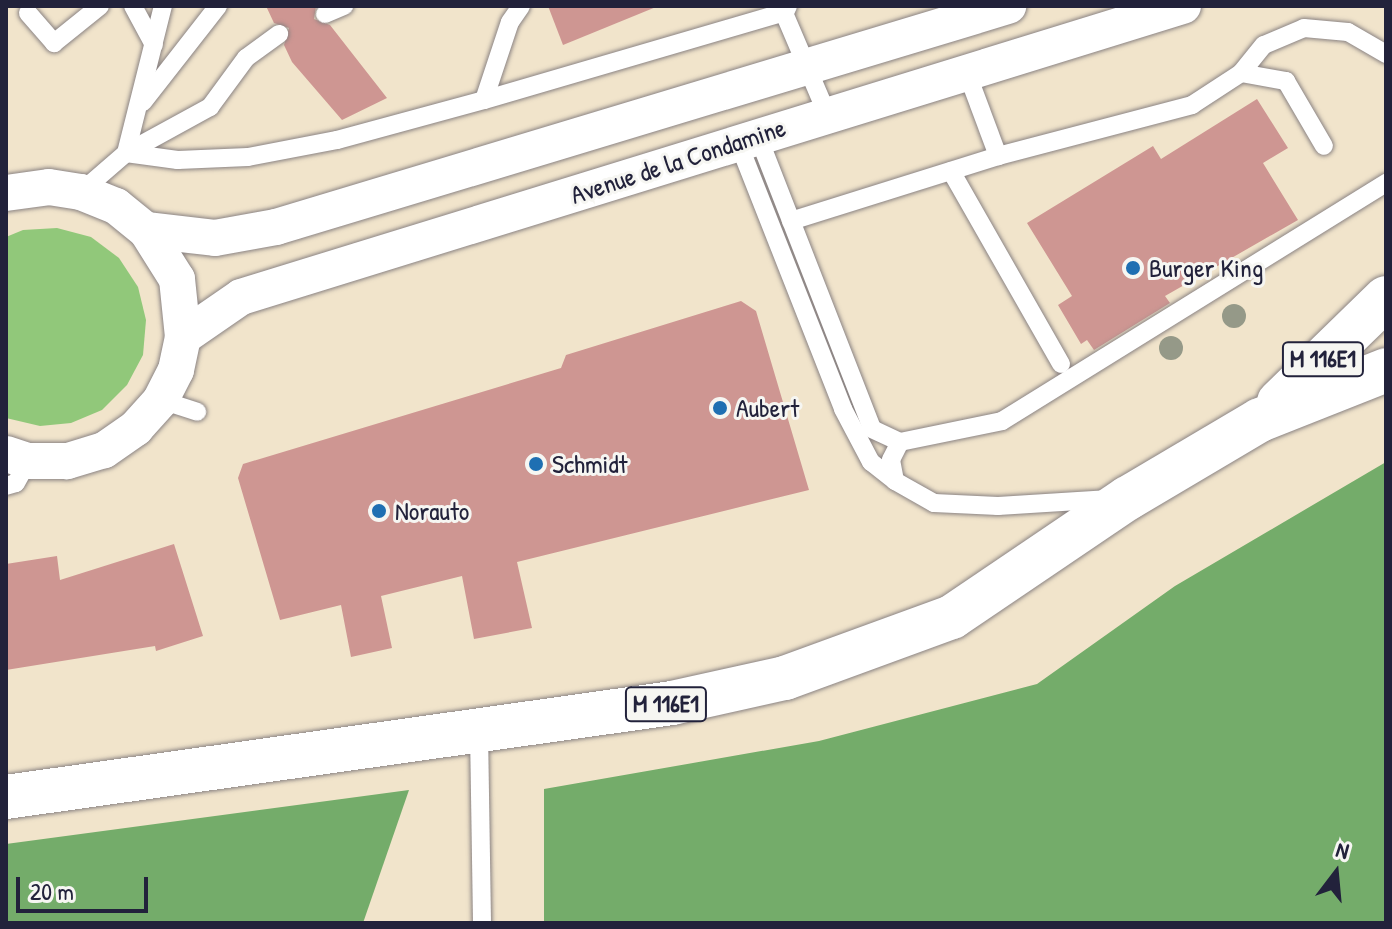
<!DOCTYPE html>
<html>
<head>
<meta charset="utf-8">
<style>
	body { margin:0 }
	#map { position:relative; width:1392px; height:929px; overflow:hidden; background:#f1e4cb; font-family:"Patrick Hand",sans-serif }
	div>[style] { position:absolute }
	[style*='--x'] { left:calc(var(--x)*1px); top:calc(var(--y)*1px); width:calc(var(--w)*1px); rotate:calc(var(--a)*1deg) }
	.green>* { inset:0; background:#91c87a }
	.forest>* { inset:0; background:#74ac6a }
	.building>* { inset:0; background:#ce9692 }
	.roads { filter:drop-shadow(0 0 2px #8a8383) drop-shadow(0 0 2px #8a8383) }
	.service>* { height:18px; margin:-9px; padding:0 9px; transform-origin:9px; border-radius:9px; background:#fff }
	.minor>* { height:36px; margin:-18px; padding:0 18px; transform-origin:18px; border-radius:18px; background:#fff }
	.primary>* { height:44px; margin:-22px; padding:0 22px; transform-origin:22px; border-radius:22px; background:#fff }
	.trees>* { width:24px; height:24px; margin:-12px; border-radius:50%; background:#959988 }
	.dots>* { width:22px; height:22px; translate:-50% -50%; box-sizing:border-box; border:4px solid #f6f6f2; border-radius:50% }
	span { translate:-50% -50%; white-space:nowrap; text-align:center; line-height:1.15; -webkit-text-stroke:6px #f6f6f2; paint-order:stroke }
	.shield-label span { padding:2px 6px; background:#f6f6f2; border:2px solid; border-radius:6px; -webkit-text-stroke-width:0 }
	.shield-label { font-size:24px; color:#22223b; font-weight:700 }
	.street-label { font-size:26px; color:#22223b }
	.poi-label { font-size:26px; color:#22223b }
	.left { translate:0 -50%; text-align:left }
	.frame { position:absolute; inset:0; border:8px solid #22223b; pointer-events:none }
	.north { position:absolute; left:1296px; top:833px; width:80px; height:80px; -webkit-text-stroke:6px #f6f6f2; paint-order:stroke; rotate:16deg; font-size:22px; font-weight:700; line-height:32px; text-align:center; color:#22223b }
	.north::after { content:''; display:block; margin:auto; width:28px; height:36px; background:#22223b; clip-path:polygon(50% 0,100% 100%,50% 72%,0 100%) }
	.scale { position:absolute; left:16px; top:877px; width:132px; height:36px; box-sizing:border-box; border:4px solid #22223b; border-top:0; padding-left:10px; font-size:24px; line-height:28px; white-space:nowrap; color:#22223b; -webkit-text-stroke:6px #f6f6f2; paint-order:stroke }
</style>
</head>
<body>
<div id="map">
	<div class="green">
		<div style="clip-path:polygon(57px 228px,91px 237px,119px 258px,138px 287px,146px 320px,143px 355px,127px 385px,102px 410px,71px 423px,40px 426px,6px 418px,6px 237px,23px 230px)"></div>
	</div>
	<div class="forest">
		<div style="clip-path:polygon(1386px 462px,1386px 923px,544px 923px,544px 789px,819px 741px,1037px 684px,1175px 586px)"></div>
		<div style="clip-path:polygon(409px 790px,363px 923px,6px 923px,6px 844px)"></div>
	</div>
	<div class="building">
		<div style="clip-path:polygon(266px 6px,316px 6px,314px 19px,330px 25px,387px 98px,342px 120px,292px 62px,284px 45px,289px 28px,274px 23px)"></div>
		<div style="clip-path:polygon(548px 6px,656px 6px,656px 7px,563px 45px)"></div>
		<div style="clip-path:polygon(1257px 99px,1288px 148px,1263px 163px,1298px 220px,1165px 296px,1170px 303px,1094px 350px,1087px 340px,1081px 344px,1058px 305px,1072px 296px,1027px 223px,1153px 146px,1161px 159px)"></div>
		<div style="clip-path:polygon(741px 301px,756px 311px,809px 490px,517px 562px,532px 628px,474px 639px,462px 576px,381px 596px,392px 648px,351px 657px,341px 605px,280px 620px,238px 478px,243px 464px,561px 368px,566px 355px)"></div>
		<div style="clip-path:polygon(174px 544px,203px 636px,156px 651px,155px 646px,6px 670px,6px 564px,57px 556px,60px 580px)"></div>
	</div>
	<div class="roads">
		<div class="service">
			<div style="--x:133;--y:6;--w:44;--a:61.7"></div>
			<div style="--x:781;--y:6;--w:117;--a:66.9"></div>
			<div style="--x:28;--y:13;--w:40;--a:49"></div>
			<div style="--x:54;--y:43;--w:59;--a:-38.8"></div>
			<div style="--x:325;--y:14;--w:21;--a:-23"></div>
			<div style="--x:966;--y:70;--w:92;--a:69.6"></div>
			<div style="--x:1241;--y:73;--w:46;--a:10.1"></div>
			<div style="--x:1286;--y:81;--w:75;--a:59.7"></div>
			<div style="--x:484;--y:100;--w:314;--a:-16.3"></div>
			<div style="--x:785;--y:12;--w:7;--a:-63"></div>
			<div style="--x:143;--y:102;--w:122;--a:-52"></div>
			<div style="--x:758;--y:136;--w:314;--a:68.7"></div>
			<div style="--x:872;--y:429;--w:31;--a:25"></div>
			<div style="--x:900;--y:442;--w:104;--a:-11.6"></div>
			<div style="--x:1002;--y:421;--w:452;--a:-31.8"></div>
			<div style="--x:738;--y:142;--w:287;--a:68.5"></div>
			<div style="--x:843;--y:409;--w:60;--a:62.2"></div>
			<div style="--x:871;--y:462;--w:31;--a:38"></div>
			<div style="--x:126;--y:153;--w:52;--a:7.7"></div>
			<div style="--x:178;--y:160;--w:70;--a:-2.5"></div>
			<div style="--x:248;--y:157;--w:91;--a:-10.8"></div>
			<div style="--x:337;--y:140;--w:152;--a:-15.2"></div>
			<div style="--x:484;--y:100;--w:82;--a:-71.6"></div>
			<div style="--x:510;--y:22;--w:19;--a:-55"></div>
			<div style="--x:126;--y:153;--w:96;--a:-28.7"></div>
			<div style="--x:210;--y:107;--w:61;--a:-53.7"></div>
			<div style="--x:246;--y:58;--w:41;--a:-36"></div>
			<div style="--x:951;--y:171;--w:222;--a:60.3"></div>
			<div style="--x:81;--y:192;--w:60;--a:-40.9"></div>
			<div style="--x:126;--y:153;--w:152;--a:-75.9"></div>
			<div style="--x:791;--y:221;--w:217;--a:-17.4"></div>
			<div style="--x:998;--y:156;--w:201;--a:-14.7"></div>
			<div style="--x:1192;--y:105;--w:59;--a:-33.1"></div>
			<div style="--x:1241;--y:73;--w:36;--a:-51"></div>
			<div style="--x:1264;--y:45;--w:43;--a:-23"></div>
			<div style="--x:1304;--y:28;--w:44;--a:5.2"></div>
			<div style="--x:1348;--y:32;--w:44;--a:30.1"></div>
			<div style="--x:161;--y:400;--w:38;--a:18"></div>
			<div style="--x:900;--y:442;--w:20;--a:117"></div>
			<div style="--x:891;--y:460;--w:21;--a:79"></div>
			<div style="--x:895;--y:481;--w:45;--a:29.4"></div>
			<div style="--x:934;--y:503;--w:64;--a:2.7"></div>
			<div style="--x:998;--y:506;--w:112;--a:-3.6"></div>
			<div style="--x:6;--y:486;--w:10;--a:-17"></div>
			<div style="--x:16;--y:483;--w:25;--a:-61"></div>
			<div style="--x:479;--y:731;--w:192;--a:89.1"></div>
		</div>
		<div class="minor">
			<div style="--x:6;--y:193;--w:43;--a:-7.9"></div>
			<div style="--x:49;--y:187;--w:32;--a:9"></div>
			<div style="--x:81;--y:192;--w:38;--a:22"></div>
			<div style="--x:116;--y:206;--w:38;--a:39"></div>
			<div style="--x:146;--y:230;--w:58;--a:57.7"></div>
			<div style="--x:177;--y:279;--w:58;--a:84.1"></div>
			<div style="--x:183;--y:337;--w:34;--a:102"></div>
			<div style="--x:176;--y:370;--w:34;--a:117"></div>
			<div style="--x:161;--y:400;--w:38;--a:132"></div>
			<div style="--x:136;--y:428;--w:39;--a:145"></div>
			<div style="--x:104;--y:450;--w:39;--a:163"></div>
			<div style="--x:67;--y:461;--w:39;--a:180"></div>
			<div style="--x:28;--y:461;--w:23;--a:-162"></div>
			<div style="--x:146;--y:230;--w:69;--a:6.6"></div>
			<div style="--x:215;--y:238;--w:62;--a:-10.2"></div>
			<div style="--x:276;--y:227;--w:765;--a:-16.8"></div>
			<div style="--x:183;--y:337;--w:70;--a:-34.6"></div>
			<div style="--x:241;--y:297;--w:986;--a:-17.17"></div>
		</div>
		<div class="primary">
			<div style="--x:1279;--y:402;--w:149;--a:-44.2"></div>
			<div style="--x:6;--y:797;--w:673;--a:-8.03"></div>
			<div style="--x:672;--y:703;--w:116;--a:-12.5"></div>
			<div style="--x:785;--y:678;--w:178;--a:-20.1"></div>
			<div style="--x:952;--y:617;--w:212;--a:-34.1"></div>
			<div style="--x:1128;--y:498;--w:153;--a:-30.6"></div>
			<div style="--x:1260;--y:420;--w:136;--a:-21.6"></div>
		</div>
	</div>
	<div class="trees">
		<div style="left:1234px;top:316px"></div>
		<div style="left:1171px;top:348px"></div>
	</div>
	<div class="dots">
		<div style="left:1133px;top:268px;background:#1f6fb2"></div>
		<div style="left:720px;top:408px;background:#1f6fb2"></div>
		<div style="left:536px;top:464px;background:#1f6fb2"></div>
		<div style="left:379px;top:511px;background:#1f6fb2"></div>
	</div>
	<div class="shield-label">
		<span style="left:1323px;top:359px">M 116E1</span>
		<span style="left:666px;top:704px">M 116E1</span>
	</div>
	<div class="street-label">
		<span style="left:678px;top:161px;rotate:-18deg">Avenue de la Condamine</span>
	</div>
	<div class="poi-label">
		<span class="left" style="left:1149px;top:268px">Burger King</span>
		<span class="left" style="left:736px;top:408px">Aubert</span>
		<span class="left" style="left:552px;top:464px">Schmidt</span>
		<span class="left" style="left:395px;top:511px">Norauto</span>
	</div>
	<div class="frame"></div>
	<div class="north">N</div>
	<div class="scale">20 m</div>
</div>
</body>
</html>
